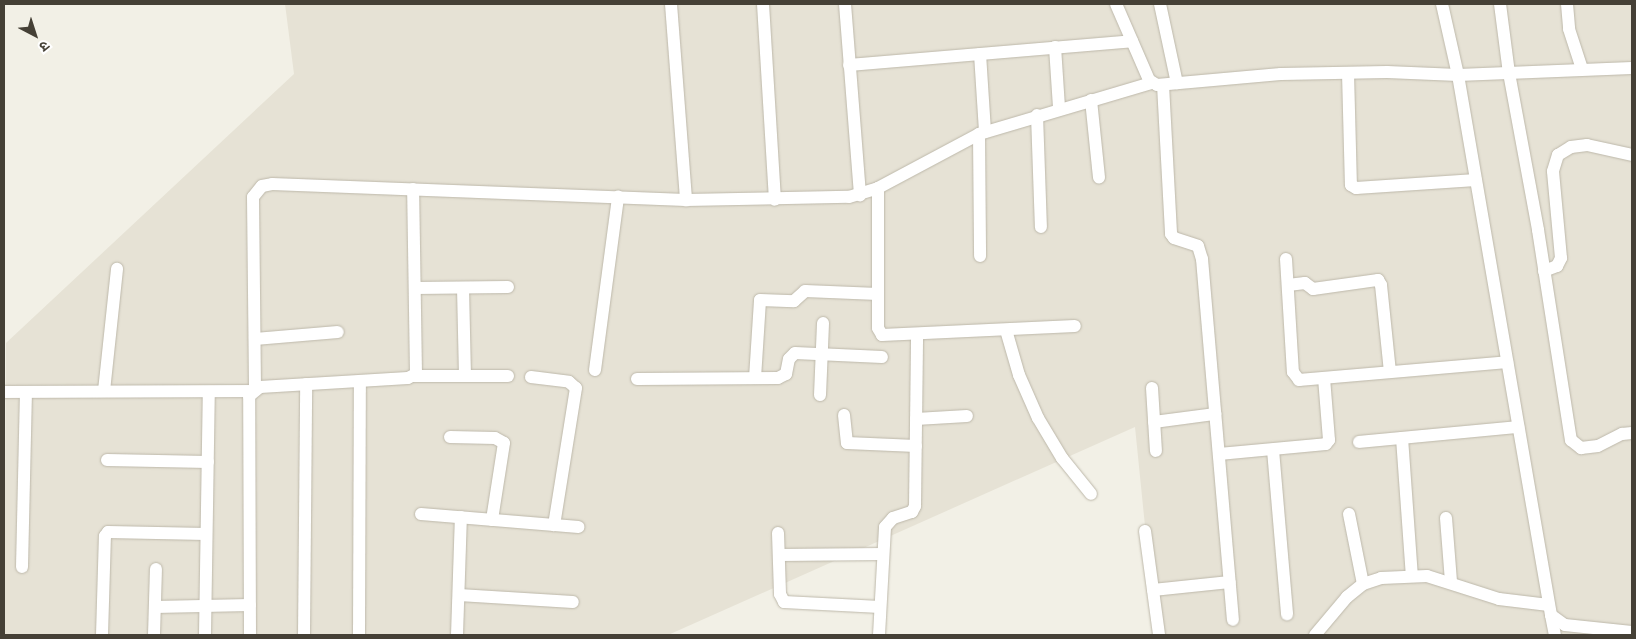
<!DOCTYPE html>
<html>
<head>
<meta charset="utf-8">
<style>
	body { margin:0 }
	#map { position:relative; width:1636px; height:639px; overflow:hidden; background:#f2f0e6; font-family:Cabin,"Noto Sans Devanagari",sans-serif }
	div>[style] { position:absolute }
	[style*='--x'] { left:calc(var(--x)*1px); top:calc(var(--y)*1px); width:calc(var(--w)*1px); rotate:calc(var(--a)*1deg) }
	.residential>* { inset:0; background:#e6e2d5 }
	.roads { filter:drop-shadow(0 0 1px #bdb8aa) drop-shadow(0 0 1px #bdb8aa) }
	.minor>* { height:12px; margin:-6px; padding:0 6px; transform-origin:6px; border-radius:6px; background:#fff }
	span { translate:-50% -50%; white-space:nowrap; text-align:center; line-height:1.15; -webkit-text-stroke:5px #fff; paint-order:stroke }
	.frame { position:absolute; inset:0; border:5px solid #454036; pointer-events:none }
	.north { position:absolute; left:10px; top:10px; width:50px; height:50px; -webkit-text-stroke:4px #fff; paint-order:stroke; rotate:140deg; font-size:14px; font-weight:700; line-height:20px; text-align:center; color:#454036 }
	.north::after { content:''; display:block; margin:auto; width:18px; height:22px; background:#454036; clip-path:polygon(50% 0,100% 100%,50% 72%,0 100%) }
</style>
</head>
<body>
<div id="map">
	<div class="residential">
		<div style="clip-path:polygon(285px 4px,1632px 4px,1632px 635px,1156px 635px,1135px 427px,668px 635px,4px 635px,6px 343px,294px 74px)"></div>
	</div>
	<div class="roads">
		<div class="minor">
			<div style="--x:671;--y:4;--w:197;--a:85.6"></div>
			<div style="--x:763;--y:4;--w:196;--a:86.5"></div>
			<div style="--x:845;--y:4;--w:192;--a:85.5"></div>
			<div style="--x:1116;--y:4;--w:83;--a:66.5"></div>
			<div style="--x:1149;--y:80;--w:9;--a:32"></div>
			<div style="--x:1157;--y:85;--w:124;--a:-5.1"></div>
			<div style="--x:1281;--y:74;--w:106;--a:-1.1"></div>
			<div style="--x:1387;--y:72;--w:71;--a:2.4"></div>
			<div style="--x:1458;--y:75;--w:174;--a:-2.3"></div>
			<div style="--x:1160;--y:4;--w:81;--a:77.9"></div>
			<div style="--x:1442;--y:4;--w:73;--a:77.3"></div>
			<div style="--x:1458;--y:75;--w:548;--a:80.23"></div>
			<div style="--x:1551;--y:615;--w:17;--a:36"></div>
			<div style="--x:1565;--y:625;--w:67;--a:6"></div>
			<div style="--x:1500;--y:4;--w:70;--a:82.6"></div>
			<div style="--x:1509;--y:73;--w:160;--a:79.5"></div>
			<div style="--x:1538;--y:230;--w:213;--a:81.1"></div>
			<div style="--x:1571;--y:440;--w:13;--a:39"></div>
			<div style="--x:1581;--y:448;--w:17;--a:-7"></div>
			<div style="--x:1598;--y:446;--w:27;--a:-27"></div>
			<div style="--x:1622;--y:434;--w:10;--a:-6"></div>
			<div style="--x:1567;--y:4;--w:25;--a:85"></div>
			<div style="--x:1569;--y:29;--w:42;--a:72"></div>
			<div style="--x:1055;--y:47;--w:61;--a:86.2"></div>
			<div style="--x:980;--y:54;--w:78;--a:86.3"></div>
			<div style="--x:849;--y:65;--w:284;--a:-4.8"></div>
			<div style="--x:1348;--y:73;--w:112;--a:88.5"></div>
			<div style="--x:1351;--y:185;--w:6;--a:31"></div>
			<div style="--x:1356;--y:188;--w:120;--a:-3.8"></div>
			<div style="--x:1163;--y:85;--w:149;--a:86.9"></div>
			<div style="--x:1171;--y:234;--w:5;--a:53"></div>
			<div style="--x:1174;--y:238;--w:25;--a:18"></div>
			<div style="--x:1198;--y:246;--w:14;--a:73"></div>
			<div style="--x:1202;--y:259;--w:362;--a:85.1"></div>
			<div style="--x:1091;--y:100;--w:78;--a:84.1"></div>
			<div style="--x:1037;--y:115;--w:112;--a:88"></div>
			<div style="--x:979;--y:134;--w:122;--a:89.5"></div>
			<div style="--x:878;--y:188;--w:140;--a:90"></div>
			<div style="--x:878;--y:328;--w:8;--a:60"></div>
			<div style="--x:882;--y:335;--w:193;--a:-2.7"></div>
			<div style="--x:1286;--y:259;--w:113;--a:86.5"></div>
			<div style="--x:1293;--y:372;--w:10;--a:53"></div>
			<div style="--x:1299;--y:380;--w:209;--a:-4.9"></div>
			<div style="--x:1544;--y:271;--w:14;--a:-21"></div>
			<div style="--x:1557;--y:266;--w:9;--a:-63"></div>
			<div style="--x:1561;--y:258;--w:87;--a:-95.3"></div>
			<div style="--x:1553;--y:171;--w:17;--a:-73"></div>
			<div style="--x:1558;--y:155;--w:15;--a:-32"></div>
			<div style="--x:1571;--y:147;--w:16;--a:-7"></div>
			<div style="--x:1587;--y:145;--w:46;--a:12.5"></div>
			<div style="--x:1288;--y:285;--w:17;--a:-7"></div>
			<div style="--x:1305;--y:283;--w:10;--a:37"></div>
			<div style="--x:1313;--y:289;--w:66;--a:-7.9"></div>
			<div style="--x:1378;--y:280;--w:6;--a:59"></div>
			<div style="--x:1381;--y:285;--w:87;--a:84.1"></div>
			<div style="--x:415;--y:288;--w:93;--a:-0.6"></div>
			<div style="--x:463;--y:288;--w:88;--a:88.7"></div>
			<div style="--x:1006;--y:330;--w:47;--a:73.9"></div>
			<div style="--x:1019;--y:375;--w:47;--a:66.2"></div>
			<div style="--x:1038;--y:418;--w:47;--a:59"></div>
			<div style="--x:1062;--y:458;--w:46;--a:51.1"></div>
			<div style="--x:255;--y:339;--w:83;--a:-4.8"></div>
			<div style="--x:595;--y:370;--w:175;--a:-82.4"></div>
			<div style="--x:413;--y:376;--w:95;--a:0"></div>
			<div style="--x:531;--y:377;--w:38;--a:7"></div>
			<div style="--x:569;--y:382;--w:9;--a:41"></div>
			<div style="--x:576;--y:388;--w:139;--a:99.1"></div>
			<div style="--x:755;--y:378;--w:78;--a:-86.3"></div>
			<div style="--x:760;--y:300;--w:34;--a:2"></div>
			<div style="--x:794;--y:301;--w:15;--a:-42"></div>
			<div style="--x:805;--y:291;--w:73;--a:2.4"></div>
			<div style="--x:637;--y:379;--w:141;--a:-0.4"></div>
			<div style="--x:778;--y:378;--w:9;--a:-27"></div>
			<div style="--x:786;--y:374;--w:15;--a:-79"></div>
			<div style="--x:789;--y:359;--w:8;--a:-45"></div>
			<div style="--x:795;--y:353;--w:87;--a:2.6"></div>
			<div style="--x:255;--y:388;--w:191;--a:-90.6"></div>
			<div style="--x:253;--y:197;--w:14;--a:-51"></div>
			<div style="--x:262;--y:186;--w:10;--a:-11"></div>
			<div style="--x:272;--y:184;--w:414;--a:2.2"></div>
			<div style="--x:686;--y:200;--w:163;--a:-1.1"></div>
			<div style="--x:849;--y:197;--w:30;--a:-17"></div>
			<div style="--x:878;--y:188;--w:115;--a:-28.1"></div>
			<div style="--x:979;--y:134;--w:179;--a:-16.5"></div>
			<div style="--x:1152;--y:388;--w:63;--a:86.4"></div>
			<div style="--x:104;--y:391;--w:123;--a:-83.9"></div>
			<div style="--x:4;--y:392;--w:247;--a:-0.2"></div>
			<div style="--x:820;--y:395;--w:72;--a:-87.6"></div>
			<div style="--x:844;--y:415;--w:28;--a:84"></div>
			<div style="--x:847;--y:443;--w:69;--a:2.5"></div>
			<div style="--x:916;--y:419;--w:51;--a:-3.4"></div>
			<div style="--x:1154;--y:422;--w:62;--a:-7.5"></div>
			<div style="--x:450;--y:437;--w:45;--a:1.3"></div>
			<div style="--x:495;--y:438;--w:10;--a:29"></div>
			<div style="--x:504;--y:443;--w:78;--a:98.9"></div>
			<div style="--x:1402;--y:438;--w:138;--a:85.9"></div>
			<div style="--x:1359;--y:442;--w:160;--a:-5.4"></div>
			<div style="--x:1273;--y:450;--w:165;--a:85.1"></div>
			<div style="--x:1219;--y:454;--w:107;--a:-5.3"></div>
			<div style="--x:1326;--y:444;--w:5;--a:-53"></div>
			<div style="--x:1329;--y:440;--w:62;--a:-94.6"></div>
			<div style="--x:107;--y:460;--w:101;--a:1.1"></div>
			<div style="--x:421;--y:514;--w:158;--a:4.7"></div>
			<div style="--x:1349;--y:514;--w:71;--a:78.7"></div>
			<div style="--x:1446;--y:518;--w:63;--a:85.5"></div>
			<div style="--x:1145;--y:531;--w:105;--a:82.3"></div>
			<div style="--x:778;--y:533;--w:61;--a:88.1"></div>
			<div style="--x:780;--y:594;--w:9;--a:63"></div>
			<div style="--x:784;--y:602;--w:96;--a:3"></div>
			<div style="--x:779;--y:555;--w:104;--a:-0.6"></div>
			<div style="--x:22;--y:567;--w:175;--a:-88.7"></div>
			<div style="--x:1153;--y:590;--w:77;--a:-5.9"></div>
			<div style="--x:459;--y:595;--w:114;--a:3.5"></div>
			<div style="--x:155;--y:607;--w:95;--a:-1.2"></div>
			<div style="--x:1551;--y:615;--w:20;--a:79"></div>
			<div style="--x:102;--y:635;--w:99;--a:-88.3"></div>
			<div style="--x:105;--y:536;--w:5;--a:-53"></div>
			<div style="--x:108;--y:532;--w:98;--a:1.2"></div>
			<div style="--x:154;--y:635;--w:66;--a:-88.3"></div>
			<div style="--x:205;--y:635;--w:243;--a:-89.1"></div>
			<div style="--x:250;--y:635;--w:239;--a:-90.2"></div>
			<div style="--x:249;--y:396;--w:14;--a:-39"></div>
			<div style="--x:260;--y:387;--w:148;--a:-3.5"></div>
			<div style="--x:408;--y:378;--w:9;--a:-27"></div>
			<div style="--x:416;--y:374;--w:185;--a:-90.9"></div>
			<div style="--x:304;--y:635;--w:251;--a:-89.5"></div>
			<div style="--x:359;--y:635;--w:254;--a:-89.8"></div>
			<div style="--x:457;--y:635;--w:118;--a:-88.1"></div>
			<div style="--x:879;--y:635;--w:108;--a:-86.8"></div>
			<div style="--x:885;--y:527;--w:12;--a:-48"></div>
			<div style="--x:893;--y:518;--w:20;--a:-18"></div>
			<div style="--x:912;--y:512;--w:7;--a:-63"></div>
			<div style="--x:915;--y:506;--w:171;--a:-89.3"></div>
			<div style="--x:1315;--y:635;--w:50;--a:-49.9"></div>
			<div style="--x:1347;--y:597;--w:21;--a:-39"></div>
			<div style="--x:1363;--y:584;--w:19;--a:-18"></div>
			<div style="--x:1381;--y:578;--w:46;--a:-2.5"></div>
			<div style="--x:1427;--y:576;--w:76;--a:17.7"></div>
			<div style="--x:1499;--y:599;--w:50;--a:6.8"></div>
		</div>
	</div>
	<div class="frame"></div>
	<div class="north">उ</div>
</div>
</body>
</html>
